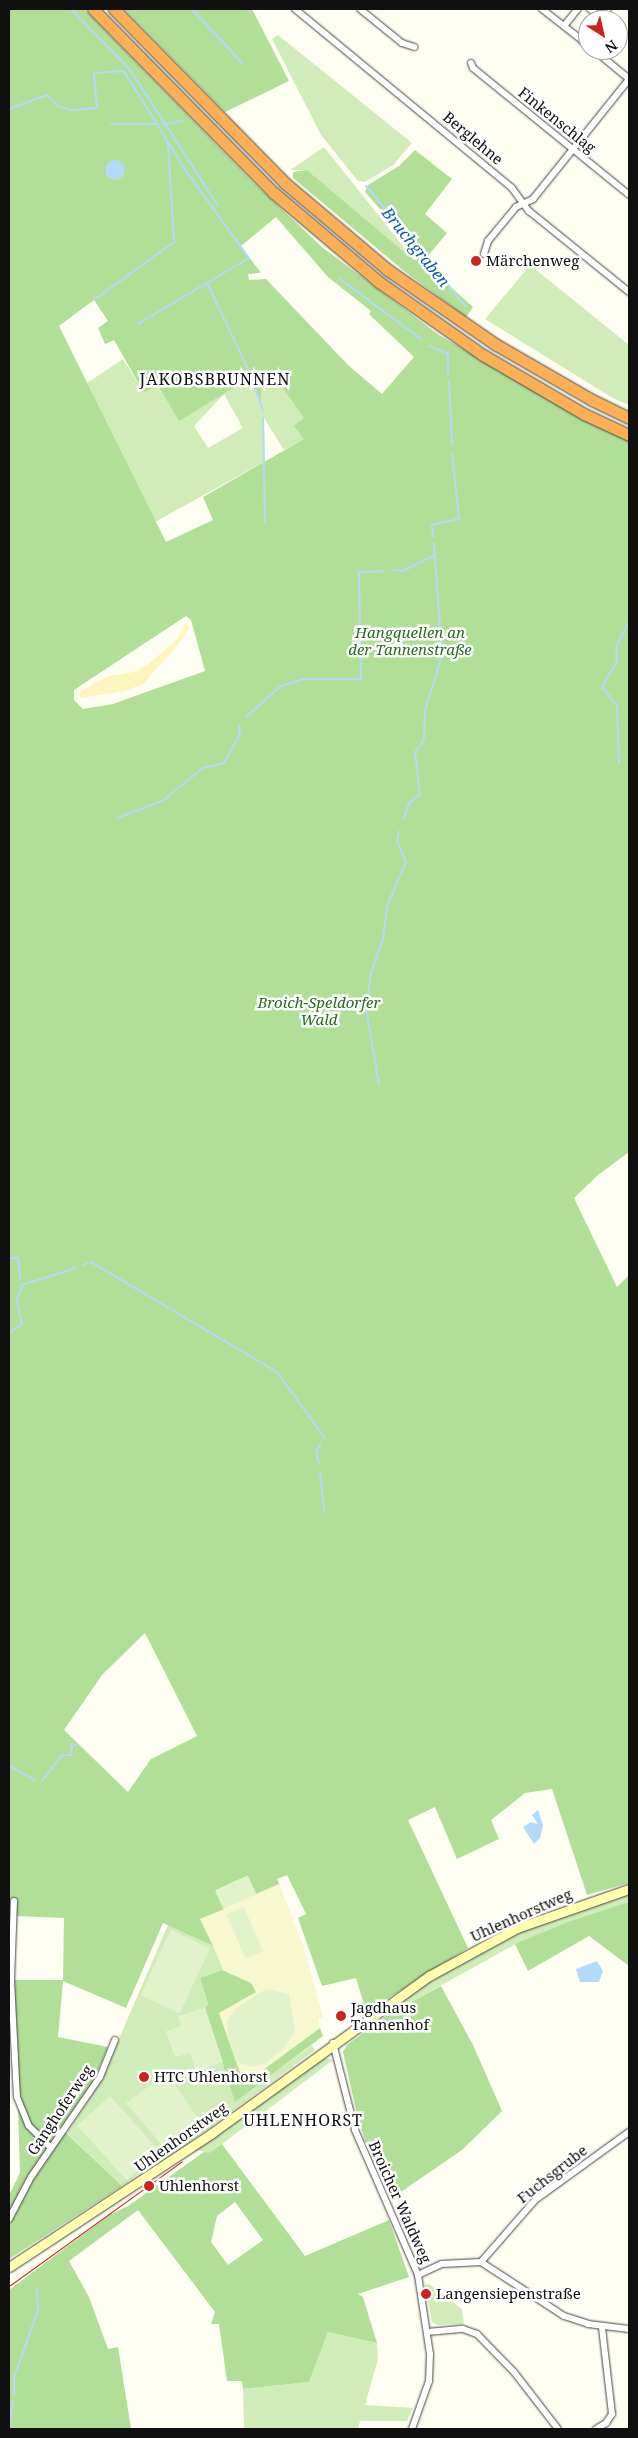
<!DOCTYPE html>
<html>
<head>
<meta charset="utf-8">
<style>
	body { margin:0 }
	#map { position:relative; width:638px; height:2438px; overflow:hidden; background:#fffef3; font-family:"Noto Serif",serif }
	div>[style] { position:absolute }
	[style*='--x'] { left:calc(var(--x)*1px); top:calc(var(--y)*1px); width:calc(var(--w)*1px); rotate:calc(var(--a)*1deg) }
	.farmland>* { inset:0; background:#f7f7d0 }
	.green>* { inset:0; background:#d0edb9 }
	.forest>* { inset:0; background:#b1df97 }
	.sand>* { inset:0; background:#fef5bc }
	.pitch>* { inset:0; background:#e2f3cc; transform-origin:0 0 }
	.water>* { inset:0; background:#b4dafa }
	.round { border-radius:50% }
	.stream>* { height:2px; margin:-1px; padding:0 1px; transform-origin:1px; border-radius:1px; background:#b4dafa }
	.roads { filter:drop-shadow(0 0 1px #434343) drop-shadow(0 0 1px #434343) }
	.minor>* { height:6px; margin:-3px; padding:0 3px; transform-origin:3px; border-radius:3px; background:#fff }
	.secondary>* { height:9px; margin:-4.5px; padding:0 4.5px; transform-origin:4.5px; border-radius:4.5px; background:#fffdae }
	.motorway>* { height:11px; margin:-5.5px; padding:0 5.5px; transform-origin:5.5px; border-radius:5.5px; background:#fcaf54 }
	.tram>* { height:1px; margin:-0.5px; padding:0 0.5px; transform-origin:0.5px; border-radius:0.5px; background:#ca241e }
	.dots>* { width:14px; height:14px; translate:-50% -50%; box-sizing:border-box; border:2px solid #fff; border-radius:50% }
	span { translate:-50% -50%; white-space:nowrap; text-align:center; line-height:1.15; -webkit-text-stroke:5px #fff; paint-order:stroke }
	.street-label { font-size:15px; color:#101010 }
	.poi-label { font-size:15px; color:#101010 }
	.left { translate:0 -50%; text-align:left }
	.park-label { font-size:15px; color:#256d1b; font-style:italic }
	.water-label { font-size:16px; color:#105aab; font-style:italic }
	.neighbourhood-label { font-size:16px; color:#101010; letter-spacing:1px }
	.frame { position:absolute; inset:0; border:10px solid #101010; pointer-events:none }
	.north { position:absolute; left:578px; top:10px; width:50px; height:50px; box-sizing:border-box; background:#fff; border:1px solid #9f9f9f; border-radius:50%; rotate:145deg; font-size:14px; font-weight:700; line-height:20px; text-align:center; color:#101010 }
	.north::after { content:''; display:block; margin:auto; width:18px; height:22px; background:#ca241e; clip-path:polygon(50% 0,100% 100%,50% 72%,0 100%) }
</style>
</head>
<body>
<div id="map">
	<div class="farmland">
		<div style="clip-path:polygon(279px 1884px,305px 1950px,323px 2018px,318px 2019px,320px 2028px,244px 2084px,219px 2013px,248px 1996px,243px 1981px,222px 1970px,200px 1919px)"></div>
	</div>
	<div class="green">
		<div style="clip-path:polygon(278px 35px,412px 143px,393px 165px,365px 182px,358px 181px,321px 135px,272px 39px)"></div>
		<div style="clip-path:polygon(324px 147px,414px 260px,307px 170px,290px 170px)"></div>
		<div style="clip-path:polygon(530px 265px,629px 345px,629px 405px,611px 397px,485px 319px)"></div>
		<div style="clip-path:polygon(evenodd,123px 359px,144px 393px,158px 385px,250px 378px,260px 401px,261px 384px,280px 384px,305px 418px,304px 439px,284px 450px,264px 418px,265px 461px,155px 522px,87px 383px,123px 359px,224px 394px,243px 428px,208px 448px,194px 426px,224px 394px)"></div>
		<div style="clip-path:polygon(629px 1893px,629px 1903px,516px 1944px,389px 2014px,392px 2007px,419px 1987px,497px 1942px,544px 1921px)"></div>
		<div style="clip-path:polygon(168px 1925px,213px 1946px,222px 1967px,222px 1970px,200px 1978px,208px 2004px,205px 2008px,235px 2101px,312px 2045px,315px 2050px,152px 2170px,145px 2169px,122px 2186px,67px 2133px,102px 2078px)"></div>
		<div style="clip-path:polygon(323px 2057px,333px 2060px,209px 2154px,199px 2150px,187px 2154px)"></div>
		<div style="clip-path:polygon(429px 2284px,462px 2309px,464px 2324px,437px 2325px,432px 2322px,425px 2285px)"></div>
		<div style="clip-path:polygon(328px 2332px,377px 2343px,378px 2359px,365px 2405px,413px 2408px,407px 2421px,360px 2421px,358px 2429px,244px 2429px,243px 2389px,309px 2382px)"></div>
	</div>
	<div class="forest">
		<div style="clip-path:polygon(evenodd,9px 9px,84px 9px,255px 184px,322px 247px,439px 335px,580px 417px,629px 441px,629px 1152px,598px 1175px,574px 1198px,617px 1287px,629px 1275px,629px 1883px,587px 1895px,552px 1789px,525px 1793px,491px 1820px,499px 1839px,457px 1859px,435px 1807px,408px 1820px,468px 1948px,366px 2012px,356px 1978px,322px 1986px,298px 1918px,306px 1914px,287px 1875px,277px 1879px,279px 1884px,256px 1894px,247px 1876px,216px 1890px,224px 1909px,200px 1919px,213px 1946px,163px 1923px,126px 2008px,63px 1981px,58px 2037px,108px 2047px,93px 2082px,62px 2129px,122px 2186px,9px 2259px,9px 2195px,20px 2173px,18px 2109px,23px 2108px,19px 2087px,14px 1980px,63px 1980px,64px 1918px,15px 1916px,15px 1903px,9px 1900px,9px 9px,276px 217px,328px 277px,371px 311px,369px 314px,414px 357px,382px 394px,348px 365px,266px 279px,249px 280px,248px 274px,261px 273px,241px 246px,276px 217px,9px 9px,94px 300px,108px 321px,98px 328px,105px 344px,114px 340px,144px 393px,158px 385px,179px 421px,250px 378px,261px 402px,261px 384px,280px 384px,304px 418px,294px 426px,304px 439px,203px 497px,213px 520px,166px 542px,59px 326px,94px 300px,9px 9px,186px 616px,191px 620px,205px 671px,113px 704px,83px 709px,74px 700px,74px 690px,186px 616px,9px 9px,145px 1633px,197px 1736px,151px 1759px,128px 1792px,64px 1730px,102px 1675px,145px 1633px)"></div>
		<div style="clip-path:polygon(124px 9px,252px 9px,289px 81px,225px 112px)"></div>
		<div style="clip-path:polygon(415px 150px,452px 179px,425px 214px,447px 233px,427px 257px,453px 289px,473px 307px,466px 317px,404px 271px,293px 178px,293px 172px,307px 170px,414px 260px,422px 256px,365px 192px,368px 185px,399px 166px)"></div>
		<div style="clip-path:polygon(629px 1902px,629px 1966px,589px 1936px,528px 1971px,515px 1944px,568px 1922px)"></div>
		<div style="clip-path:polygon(222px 1970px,251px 1983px,256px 1992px,219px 2013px,244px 2084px,320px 2028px,323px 2036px,235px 2102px,205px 2008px,208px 2004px,200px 1978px)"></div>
		<div style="clip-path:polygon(441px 1986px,473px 2045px,502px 2111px,462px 2150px,392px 2198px,371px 2158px,358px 2119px,343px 2052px,347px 2045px,389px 2014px)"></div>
		<div style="clip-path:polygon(evenodd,222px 2144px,305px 2256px,389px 2220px,409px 2277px,358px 2294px,363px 2297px,377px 2343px,328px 2332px,309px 2382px,243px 2389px,242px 2381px,227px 2381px,219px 2324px,211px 2324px,215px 2312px,138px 2210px,69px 2261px,89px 2297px,108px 2349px,118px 2347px,131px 2429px,9px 2429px,9px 2290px,109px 2215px,128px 2206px,204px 2152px,209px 2153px,222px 2144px,235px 2202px,263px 2240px,228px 2265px,211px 2242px,217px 2216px,235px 2202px)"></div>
	</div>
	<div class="sand">
		<div style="clip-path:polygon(186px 623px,189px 628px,177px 646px,143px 684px,125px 691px,81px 698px,78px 694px,96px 682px,109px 676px,134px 672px,150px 663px,178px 638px)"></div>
	</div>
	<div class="pitch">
		<div style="left:248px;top:1876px;width:20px;height:36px;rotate:66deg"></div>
		<div style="left:244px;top:1907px;width:48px;height:19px;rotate:67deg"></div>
		<div style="left:171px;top:1930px;width:43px;height:72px;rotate:25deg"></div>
		<div style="clip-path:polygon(266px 1989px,289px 1994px,295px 2031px,284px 2048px,267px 2063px,251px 2067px,237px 2062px,228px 2039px,227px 2021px,237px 2007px)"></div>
		<div style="clip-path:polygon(205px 2008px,223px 2062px,196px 2071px,190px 2053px,175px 2057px,166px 2031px,181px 2026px,178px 2016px)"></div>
		<div style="clip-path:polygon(167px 2073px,203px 2126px,168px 2152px,126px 2103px)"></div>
		<div style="left:110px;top:2096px;width:74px;height:44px;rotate:48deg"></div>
	</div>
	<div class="water">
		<div class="round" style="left:105px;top:160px;width:20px;height:20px"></div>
		<div style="clip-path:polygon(538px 1810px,543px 1825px,540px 1838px,534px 1844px,523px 1827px,531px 1822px,538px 1824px,532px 1815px)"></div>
		<div style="clip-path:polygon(597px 1961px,603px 1971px,599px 1982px,580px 1982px,576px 1969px)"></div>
	</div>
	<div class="stream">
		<div style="--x:71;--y:9;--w:86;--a:45.9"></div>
		<div style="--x:131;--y:71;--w:161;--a:57.2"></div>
		<div style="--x:192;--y:9;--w:74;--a:47.2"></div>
		<div style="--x:9;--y:109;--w:40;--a:-20.2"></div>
		<div style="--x:47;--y:95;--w:18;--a:43"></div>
		<div style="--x:60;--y:107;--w:13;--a:13"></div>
		<div style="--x:73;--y:110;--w:24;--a:-5"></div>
		<div style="--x:97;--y:108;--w:35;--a:-95"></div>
		<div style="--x:94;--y:73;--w:30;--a:-4"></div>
		<div style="--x:124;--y:71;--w:118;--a:58.2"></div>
		<div style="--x:186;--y:171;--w:107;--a:54.1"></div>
		<div style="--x:249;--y:258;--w:129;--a:149.3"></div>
		<div style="--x:111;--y:124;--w:45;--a:0"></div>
		<div style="--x:163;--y:124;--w:20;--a:-9"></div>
		<div style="--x:366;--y:186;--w:157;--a:50.4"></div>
		<div style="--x:340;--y:279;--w:101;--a:36.5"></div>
		<div style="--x:207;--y:283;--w:98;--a:64.5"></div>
		<div style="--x:249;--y:371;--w:42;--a:70.7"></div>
		<div style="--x:94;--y:300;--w:99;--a:-35.9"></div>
		<div style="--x:174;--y:242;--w:99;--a:-93.5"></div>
		<div style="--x:430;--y:346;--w:20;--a:24"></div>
		<div style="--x:448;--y:352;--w:23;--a:90"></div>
		<div style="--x:449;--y:382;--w:62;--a:87.2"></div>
		<div style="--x:263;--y:418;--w:104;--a:88.9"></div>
		<div style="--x:433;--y:537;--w:12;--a:-95"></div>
		<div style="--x:432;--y:525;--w:28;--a:-13"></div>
		<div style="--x:459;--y:519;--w:65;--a:-96.1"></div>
		<div style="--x:392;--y:570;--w:11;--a:5"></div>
		<div style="--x:403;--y:571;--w:37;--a:-27"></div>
		<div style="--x:246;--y:717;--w:47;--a:-41.5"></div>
		<div style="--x:281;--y:686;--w:24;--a:-17"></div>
		<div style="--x:304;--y:679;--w:57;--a:0"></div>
		<div style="--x:361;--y:679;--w:107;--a:-91.1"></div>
		<div style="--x:359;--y:572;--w:25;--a:-2"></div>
		<div style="--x:619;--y:763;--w:57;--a:-92"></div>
		<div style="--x:617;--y:706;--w:24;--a:-128"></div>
		<div style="--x:602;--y:687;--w:30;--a:-60"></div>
		<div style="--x:617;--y:661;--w:14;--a:-94"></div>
		<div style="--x:616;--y:647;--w:28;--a:-63"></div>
		<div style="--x:118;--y:818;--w:49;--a:-21.4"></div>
		<div style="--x:164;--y:800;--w:50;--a:-39.4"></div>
		<div style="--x:203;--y:768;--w:22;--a:-13"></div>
		<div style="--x:224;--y:763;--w:33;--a:-61"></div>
		<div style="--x:240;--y:734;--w:8;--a:-97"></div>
		<div style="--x:404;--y:819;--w:17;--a:-73"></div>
		<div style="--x:409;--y:803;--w:14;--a:-39"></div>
		<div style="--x:420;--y:794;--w:42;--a:-96.8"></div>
		<div style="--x:415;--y:752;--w:15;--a:-53"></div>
		<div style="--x:424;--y:740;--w:29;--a:-88"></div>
		<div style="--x:425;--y:711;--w:59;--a:-73.1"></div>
		<div style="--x:442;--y:655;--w:112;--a:-94.1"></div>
		<div style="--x:379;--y:1084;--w:77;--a:-99.7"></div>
		<div style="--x:366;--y:1008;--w:35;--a:-82"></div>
		<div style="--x:371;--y:973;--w:36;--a:-71"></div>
		<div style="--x:383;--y:939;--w:33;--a:-83"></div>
		<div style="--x:387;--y:906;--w:48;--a:-66.6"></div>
		<div style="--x:406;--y:862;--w:23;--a:-113"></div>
		<div style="--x:397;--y:841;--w:10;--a:-79"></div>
		<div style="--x:9;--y:1258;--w:9;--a:0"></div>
		<div style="--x:18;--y:1258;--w:20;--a:84"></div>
		<div style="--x:91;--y:1262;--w:216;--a:30.6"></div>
		<div style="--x:277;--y:1372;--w:82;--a:54"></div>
		<div style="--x:84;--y:1265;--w:4;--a:-27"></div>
		<div style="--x:9;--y:1333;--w:16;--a:-35"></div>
		<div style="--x:22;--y:1324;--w:25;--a:-102"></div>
		<div style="--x:17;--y:1300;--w:16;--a:-72"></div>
		<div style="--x:22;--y:1285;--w:57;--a:-17.5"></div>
		<div style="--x:319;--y:1464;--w:12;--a:-104"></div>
		<div style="--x:316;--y:1452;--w:9;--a:-58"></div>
		<div style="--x:320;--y:1473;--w:39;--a:84"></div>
		<div style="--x:9;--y:1766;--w:30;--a:28"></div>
		<div style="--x:42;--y:1781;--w:33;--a:-52"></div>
		<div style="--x:62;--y:1755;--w:9;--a:0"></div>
		<div style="--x:71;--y:1755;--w:11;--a:-85"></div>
		<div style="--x:72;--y:1744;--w:4;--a:14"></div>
		<div style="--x:14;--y:2395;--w:17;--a:-90"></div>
		<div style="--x:14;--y:2378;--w:72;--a:-70.6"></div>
		<div style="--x:38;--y:2310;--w:22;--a:-93"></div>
		<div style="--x:9;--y:2426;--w:25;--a:-81"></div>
	</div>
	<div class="roads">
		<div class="minor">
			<div style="--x:295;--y:9;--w:281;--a:39.5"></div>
			<div style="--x:512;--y:188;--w:29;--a:54"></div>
			<div style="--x:529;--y:211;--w:129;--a:39"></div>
			<div style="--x:360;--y:9;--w:54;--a:39"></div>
			<div style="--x:402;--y:43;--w:13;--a:18"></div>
			<div style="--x:542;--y:9;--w:58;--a:38"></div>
			<div style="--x:590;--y:9;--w:18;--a:38"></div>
			<div style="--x:599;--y:20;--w:14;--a:-51"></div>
			<div style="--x:564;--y:26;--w:22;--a:-51"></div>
			<div style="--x:582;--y:41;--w:9;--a:-49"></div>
			<div style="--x:594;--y:50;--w:45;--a:39.6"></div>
			<div style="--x:471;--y:63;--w:5;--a:68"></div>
			<div style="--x:473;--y:68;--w:201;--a:39.1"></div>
			<div style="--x:484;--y:254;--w:14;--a:-73"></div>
			<div style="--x:488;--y:241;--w:44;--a:-50.5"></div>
			<div style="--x:516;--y:207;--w:19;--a:-25"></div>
			<div style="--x:533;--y:199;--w:154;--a:-51.3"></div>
			<div style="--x:14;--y:1901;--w:79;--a:92.2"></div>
			<div style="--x:11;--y:1980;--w:117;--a:87.1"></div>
			<div style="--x:17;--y:2097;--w:31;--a:68"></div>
			<div style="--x:29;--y:2126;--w:31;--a:45"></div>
			<div style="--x:333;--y:2043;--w:90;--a:75.8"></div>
			<div style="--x:355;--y:2130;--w:158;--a:66.5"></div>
			<div style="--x:418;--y:2275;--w:80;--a:81.4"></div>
			<div style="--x:430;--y:2354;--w:27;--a:92"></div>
			<div style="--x:429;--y:2381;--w:51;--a:109.5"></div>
			<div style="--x:9;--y:2219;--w:47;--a:-62.4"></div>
			<div style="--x:31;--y:2177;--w:121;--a:-55.4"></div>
			<div style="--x:100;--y:2077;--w:40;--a:-68"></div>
			<div style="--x:481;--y:2262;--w:82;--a:-48.9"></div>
			<div style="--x:535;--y:2200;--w:116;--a:-35.9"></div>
			<div style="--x:418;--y:2275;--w:26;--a:-25"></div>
			<div style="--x:442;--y:2264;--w:39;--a:-3"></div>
			<div style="--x:481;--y:2262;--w:99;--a:33"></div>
			<div style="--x:564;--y:2316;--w:25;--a:18"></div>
			<div style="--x:588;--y:2324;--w:41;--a:7"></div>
			<div style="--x:427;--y:2332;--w:36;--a:-5"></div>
			<div style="--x:463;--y:2329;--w:15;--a:20"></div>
			<div style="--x:477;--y:2334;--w:53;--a:45.8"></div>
			<div style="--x:514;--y:2372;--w:72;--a:52.3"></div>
			<div style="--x:596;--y:2429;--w:12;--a:-31"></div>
			<div style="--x:606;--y:2423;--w:11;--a:-56"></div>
			<div style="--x:612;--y:2414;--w:88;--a:-96.6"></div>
		</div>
		<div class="secondary">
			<div style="--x:9;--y:2267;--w:243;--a:-33.4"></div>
			<div style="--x:212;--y:2133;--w:268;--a:-35.9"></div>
			<div style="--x:429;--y:1976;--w:100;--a:-28.6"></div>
			<div style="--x:517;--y:1928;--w:119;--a:-19.2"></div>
		</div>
		<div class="motorway">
			<div style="--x:93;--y:9;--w:258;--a:45.5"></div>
			<div style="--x:274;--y:193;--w:138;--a:40.3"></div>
			<div style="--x:379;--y:282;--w:127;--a:35.1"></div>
			<div style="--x:483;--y:355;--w:117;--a:30.3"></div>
			<div style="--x:584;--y:414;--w:50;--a:25"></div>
			<div style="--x:114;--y:9;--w:244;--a:45.5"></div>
			<div style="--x:285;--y:183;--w:135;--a:40.2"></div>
			<div style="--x:388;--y:270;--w:130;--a:34.7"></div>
			<div style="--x:495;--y:344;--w:112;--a:30"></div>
			<div style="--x:592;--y:400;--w:41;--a:25.9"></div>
		</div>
	</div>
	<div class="tram">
		<div style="--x:9;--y:2286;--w:213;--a:-35.8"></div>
	</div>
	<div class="dots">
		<div style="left:476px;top:261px;background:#ca241e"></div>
		<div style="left:341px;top:2016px;background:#ca241e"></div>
		<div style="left:144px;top:2077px;background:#ca241e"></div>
		<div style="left:149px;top:2186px;background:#ca241e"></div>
		<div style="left:426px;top:2294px;background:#ca241e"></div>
	</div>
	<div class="street-label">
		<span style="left:557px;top:120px;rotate:39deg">Finkenschlag</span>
		<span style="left:473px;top:138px;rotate:40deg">Berglehne</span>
		<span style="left:521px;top:1915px;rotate:-24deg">Uhlenhorstweg</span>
		<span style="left:60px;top:2110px;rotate:-56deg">Ganghoferweg</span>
		<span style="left:181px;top:2137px;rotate:-35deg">Uhlenhorstweg</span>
		<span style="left:552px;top:2174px;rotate:-38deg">Fuchsgrube</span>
		<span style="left:400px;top:2202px;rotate:66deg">Broicher Waldweg</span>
	</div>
	<div class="poi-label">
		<span class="left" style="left:486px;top:261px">Märchenweg</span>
		<span class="left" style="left:351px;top:2016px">Jagdhaus<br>Tannenhof</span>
		<span class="left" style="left:154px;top:2077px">HTC Uhlenhorst</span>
		<span class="left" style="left:159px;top:2186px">Uhlenhorst</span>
		<span class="left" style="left:436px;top:2294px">Langensiepenstraße</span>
	</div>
	<div class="park-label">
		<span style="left:410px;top:641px">Hangquellen an<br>der Tannenstraße</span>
		<span style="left:319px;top:1011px">Broich-Speldorfer<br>Wald</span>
	</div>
	<div class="water-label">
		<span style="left:416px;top:247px;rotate:51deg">Bruchgraben</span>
	</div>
	<div class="neighbourhood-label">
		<span style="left:215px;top:379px">JAKOBSBRUNNEN</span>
		<span style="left:303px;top:2120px">UHLENHORST</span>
	</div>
	<div class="frame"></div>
	<div class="north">N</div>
</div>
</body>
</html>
